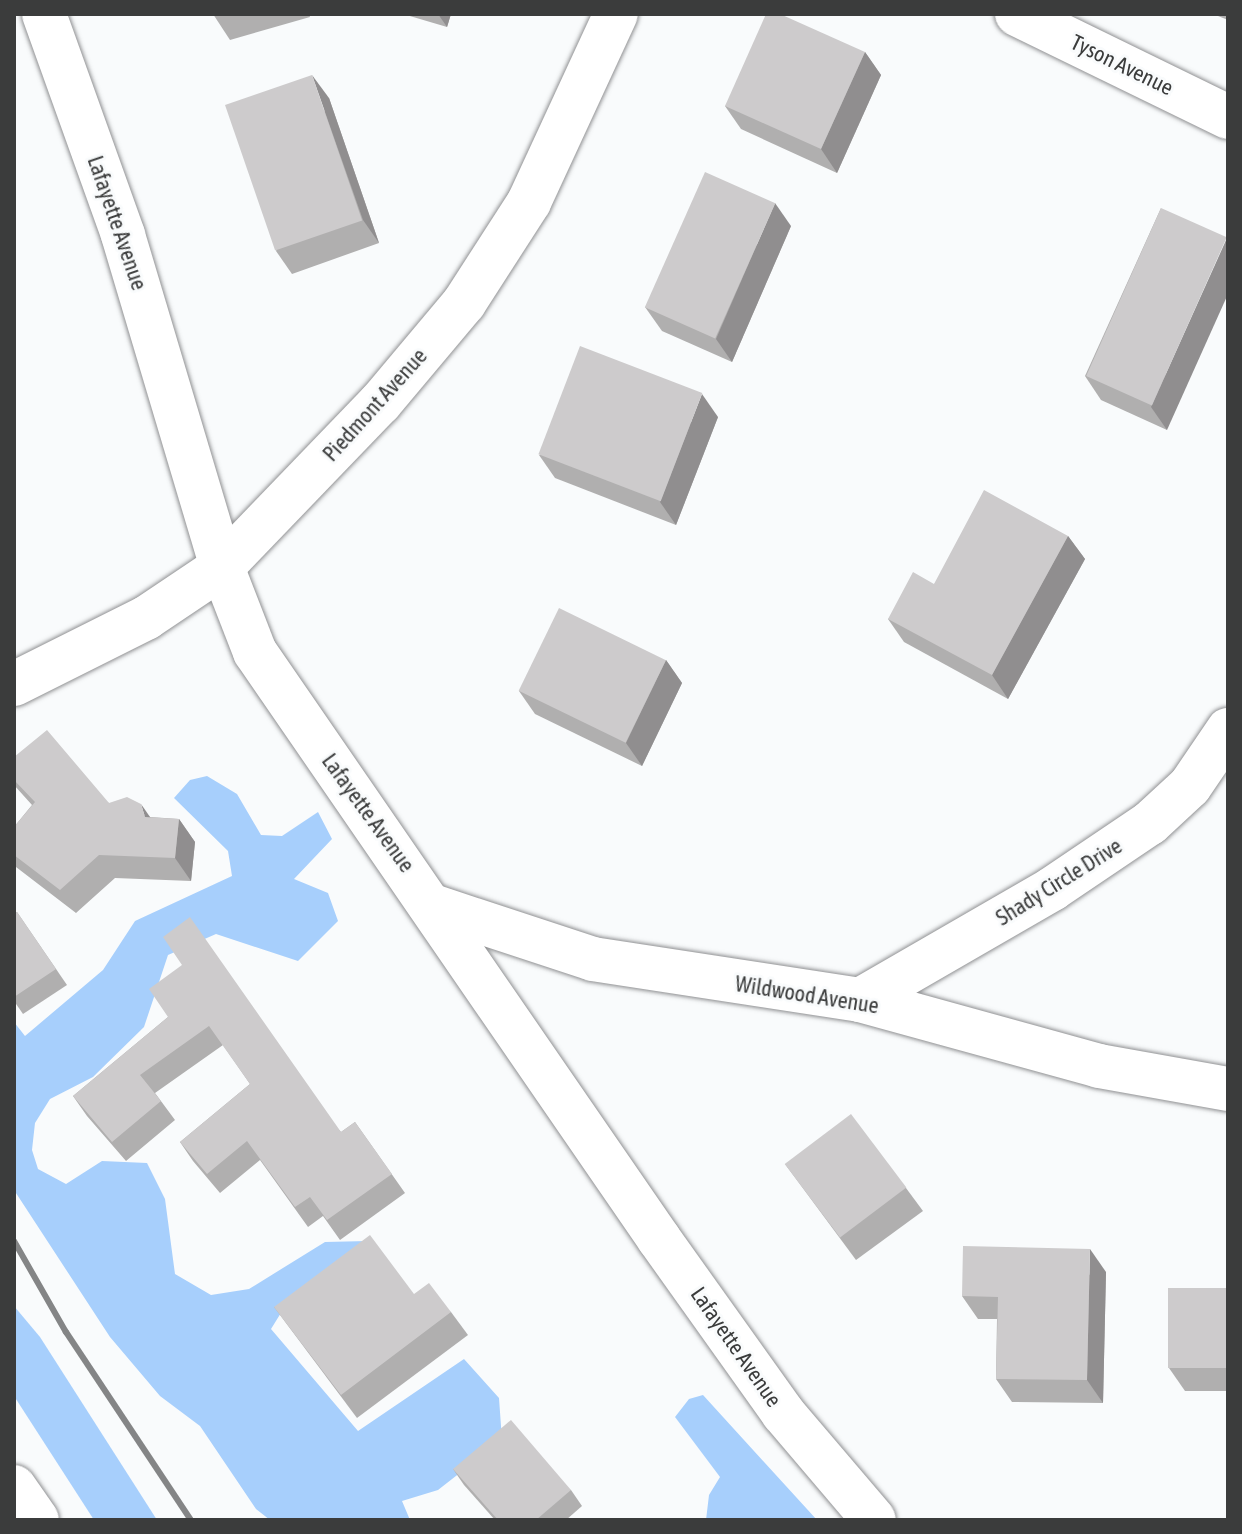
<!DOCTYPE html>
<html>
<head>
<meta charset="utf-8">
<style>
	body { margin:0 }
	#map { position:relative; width:1242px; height:1534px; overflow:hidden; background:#f9fbfc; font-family:"Asap Condensed",sans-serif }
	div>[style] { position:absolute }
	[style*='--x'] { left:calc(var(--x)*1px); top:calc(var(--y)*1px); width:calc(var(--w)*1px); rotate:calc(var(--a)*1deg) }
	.green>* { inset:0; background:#a7cffc }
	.roads { filter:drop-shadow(0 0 2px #909193) drop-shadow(0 0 2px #909193) }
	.street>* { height:44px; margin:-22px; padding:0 22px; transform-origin:22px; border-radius:22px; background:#fff }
	.secondary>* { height:44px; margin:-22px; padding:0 22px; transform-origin:22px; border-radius:22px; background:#fff }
	.rail>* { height:6px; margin:-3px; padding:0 3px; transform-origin:3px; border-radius:3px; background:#848586 }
	.wall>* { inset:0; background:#b0afaf }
	.shaded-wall>* { inset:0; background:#908e8f }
	.building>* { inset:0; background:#cdcbcc; transform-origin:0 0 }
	span { translate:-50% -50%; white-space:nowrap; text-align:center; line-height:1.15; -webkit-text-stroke:6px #f9fbfc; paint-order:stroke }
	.street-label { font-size:22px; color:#3b3c3c }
	.frame { position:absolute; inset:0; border:16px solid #3b3c3c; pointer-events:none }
</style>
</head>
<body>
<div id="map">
	<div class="green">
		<div style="clip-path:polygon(207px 776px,237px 794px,261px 835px,282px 836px,318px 812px,332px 839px,294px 879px,328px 893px,338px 921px,298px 961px,216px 934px,168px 955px,144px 1027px,93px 1077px,50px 1099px,35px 1123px,32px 1150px,38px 1169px,66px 1184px,102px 1161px,147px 1163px,165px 1199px,175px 1274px,211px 1295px,249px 1289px,325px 1242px,368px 1241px,284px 1308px,271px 1329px,358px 1431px,464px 1359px,499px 1398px,502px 1440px,438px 1490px,402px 1501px,410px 1520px,270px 1520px,256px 1509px,200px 1426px,160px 1396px,110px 1337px,14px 1190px,14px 1022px,25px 1036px,103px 970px,135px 921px,232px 876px,228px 851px,174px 798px,190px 780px)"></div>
		<div style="clip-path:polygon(14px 1306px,40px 1337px,157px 1520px,94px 1520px,14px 1396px)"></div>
		<div style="clip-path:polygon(703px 1395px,817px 1520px,706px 1520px,709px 1495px,720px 1477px,675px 1417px,689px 1399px)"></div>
	</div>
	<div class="roads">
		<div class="street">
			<div style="--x:44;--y:14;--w:235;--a:70.3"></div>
			<div style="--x:123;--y:235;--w:346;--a:73.4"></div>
			<div style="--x:222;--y:567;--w:91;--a:68.8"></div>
			<div style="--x:255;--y:652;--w:713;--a:55.46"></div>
			<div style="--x:659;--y:1239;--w:214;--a:54.5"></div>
			<div style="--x:783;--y:1413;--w:140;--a:49.6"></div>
			<div style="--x:1017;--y:14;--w:235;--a:26"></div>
			<div style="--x:435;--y:907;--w:166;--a:18.2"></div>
			<div style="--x:593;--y:959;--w:270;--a:8.7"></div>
			<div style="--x:860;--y:1000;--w:248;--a:15.4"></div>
			<div style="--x:1099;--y:1066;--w:131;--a:10.1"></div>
			<div style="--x:860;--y:1000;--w:222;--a:-30"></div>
			<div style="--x:1052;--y:889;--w:118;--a:-34"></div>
			<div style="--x:1150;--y:823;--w:54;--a:-42.8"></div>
			<div style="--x:1190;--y:786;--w:68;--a:-55.8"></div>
			<div style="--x:14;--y:1487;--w:40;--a:55.1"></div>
		</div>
		<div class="secondary">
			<div style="--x:14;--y:684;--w:148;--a:-26.6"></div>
			<div style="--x:146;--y:618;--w:92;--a:-33.9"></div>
			<div style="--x:222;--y:567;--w:228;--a:-46.1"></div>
			<div style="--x:380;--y:403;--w:131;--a:-50"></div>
			<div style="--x:464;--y:303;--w:120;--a:-57.2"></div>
			<div style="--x:529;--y:202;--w:207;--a:-65.2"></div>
		</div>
	</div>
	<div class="rail">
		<div style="--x:14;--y:1241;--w:105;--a:60.3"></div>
		<div style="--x:66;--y:1332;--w:226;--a:56.4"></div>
	</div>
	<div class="wall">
		<div style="clip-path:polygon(213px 14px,309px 14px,310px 17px,230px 40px)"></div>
		<div style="clip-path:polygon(403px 14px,451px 14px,447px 27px)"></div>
		<div style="clip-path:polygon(1213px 14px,1228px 14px,1228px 20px)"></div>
		<div style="clip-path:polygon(865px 52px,881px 75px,837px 173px,741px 129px,725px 106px)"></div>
		<div style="clip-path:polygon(329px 98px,379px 243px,292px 274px,276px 251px)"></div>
		<div style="clip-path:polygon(1161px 208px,1167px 430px,1101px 400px,1085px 376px)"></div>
		<div style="clip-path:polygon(791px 226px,732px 362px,662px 331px,645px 307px)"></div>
		<div style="clip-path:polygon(718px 417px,676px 525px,555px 478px,539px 455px)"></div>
		<div style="clip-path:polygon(1068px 536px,1085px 559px,1008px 699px,904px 642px,888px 619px,934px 584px)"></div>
		<div style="clip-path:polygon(666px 660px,682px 683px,642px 766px,535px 714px,519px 691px)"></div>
		<div style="clip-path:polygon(14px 757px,109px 803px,150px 817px,179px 819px,195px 842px,191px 881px,115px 878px,76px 913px,16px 867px,14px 864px,14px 827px,32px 805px,14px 785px)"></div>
		<div style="clip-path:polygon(17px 912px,67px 985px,23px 1014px,14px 1001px,14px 914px)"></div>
		<div style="clip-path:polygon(182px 965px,341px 1132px,355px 1122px,405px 1193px,340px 1240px,323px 1216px,308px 1227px,260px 1160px,220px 1193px,193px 1161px,180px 1142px,250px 1084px,223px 1045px,155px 1093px,175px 1120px,126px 1161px,87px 1116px,73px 1096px,168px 1017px)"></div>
		<div style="clip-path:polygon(785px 1164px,906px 1188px,923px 1211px,856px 1260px)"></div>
		<div style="clip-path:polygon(1106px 1272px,1103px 1403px,1012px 1402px,996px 1379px,997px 1319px,978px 1319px,962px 1296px)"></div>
		<div style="clip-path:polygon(1228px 1288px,1228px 1391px,1185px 1391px,1169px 1368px)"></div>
		<div style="clip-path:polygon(414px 1294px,451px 1312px,468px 1335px,357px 1418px,274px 1307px)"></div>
		<div style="clip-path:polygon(453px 1469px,571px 1490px,582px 1506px,566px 1520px,495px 1520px,464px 1485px)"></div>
	</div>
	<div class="shaded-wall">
		<div style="clip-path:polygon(438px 14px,451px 14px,447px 27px)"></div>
		<div style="clip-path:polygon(865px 52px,881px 75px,837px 173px,821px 149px)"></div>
		<div style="clip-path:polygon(312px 75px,329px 98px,379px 243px,363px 220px)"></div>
		<div style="clip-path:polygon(775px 203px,791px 226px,732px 362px,716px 339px)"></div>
		<div style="clip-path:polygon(1227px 238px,1228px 240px,1228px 294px,1167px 430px,1151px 407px)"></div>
		<div style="clip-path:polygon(702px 394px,718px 417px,676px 525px,660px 502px)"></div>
		<div style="clip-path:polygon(1068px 536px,1085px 559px,1008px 699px,992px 675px)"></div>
		<div style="clip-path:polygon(666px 660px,682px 683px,642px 766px,626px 743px)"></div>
		<div style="clip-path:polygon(141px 804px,157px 827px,145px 817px)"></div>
		<div style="clip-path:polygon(179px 819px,195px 842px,191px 881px,175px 858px)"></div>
		<div style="clip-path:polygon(1090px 1249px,1106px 1272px,1103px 1403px,1087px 1380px)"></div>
	</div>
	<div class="building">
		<div style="clip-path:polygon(766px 14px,780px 14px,865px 52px,821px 149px,725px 106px)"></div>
		<div style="left:312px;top:75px;width:154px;height:92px;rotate:71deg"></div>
		<div style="left:705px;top:172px;width:77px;height:148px;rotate:24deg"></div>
		<div style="left:1161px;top:208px;width:72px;height:184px;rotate:24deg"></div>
		<div style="left:580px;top:346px;width:131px;height:116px;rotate:21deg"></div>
		<div style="clip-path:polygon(984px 490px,1068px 536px,992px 675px,888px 619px,913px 572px,934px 584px)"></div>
		<div style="left:559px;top:608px;width:119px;height:92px;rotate:26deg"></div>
		<div style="clip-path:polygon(47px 730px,109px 803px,127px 797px,141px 804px,145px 817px,179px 819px,175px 858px,99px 855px,60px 890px,14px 855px,14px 827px,35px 802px,14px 780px,14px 757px)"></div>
		<div style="clip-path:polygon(17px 912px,56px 969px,14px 997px,14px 914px)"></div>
		<div style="clip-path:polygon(190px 917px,341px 1132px,355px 1122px,392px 1174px,327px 1220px,310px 1197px,295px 1207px,247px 1141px,207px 1174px,180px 1142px,250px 1084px,209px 1026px,140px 1075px,161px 1101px,112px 1142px,73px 1096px,168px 1017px,149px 989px,182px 965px,163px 937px)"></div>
		<div style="left:851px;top:1114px;width:92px;height:83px;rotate:53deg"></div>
		<div style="clip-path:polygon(370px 1235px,414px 1294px,429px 1283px,451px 1312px,341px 1395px,274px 1307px)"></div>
		<div style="clip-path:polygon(963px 1246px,1090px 1249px,1087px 1380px,996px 1379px,998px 1297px,962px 1296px)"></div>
		<div style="left:1168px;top:1288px;width:60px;height:80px"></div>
		<div style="clip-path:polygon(511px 1420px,571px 1490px,536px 1520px,498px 1520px,453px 1469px)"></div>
	</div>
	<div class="street-label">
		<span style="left:1122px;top:65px;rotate:26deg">Tyson Avenue</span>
		<span style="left:117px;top:223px;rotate:71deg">Lafayette Avenue</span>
		<span style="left:375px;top:405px;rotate:-48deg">Piedmont Avenue</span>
		<span style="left:368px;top:813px;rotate:54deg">Lafayette Avenue</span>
		<span style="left:1059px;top:882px;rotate:-32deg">Shady Circle Drive</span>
		<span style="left:807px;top:995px;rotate:9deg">Wildwood Avenue</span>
		<span style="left:736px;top:1347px;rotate:55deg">Lafayette Avenue</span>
	</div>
	<div class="frame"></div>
</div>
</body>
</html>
